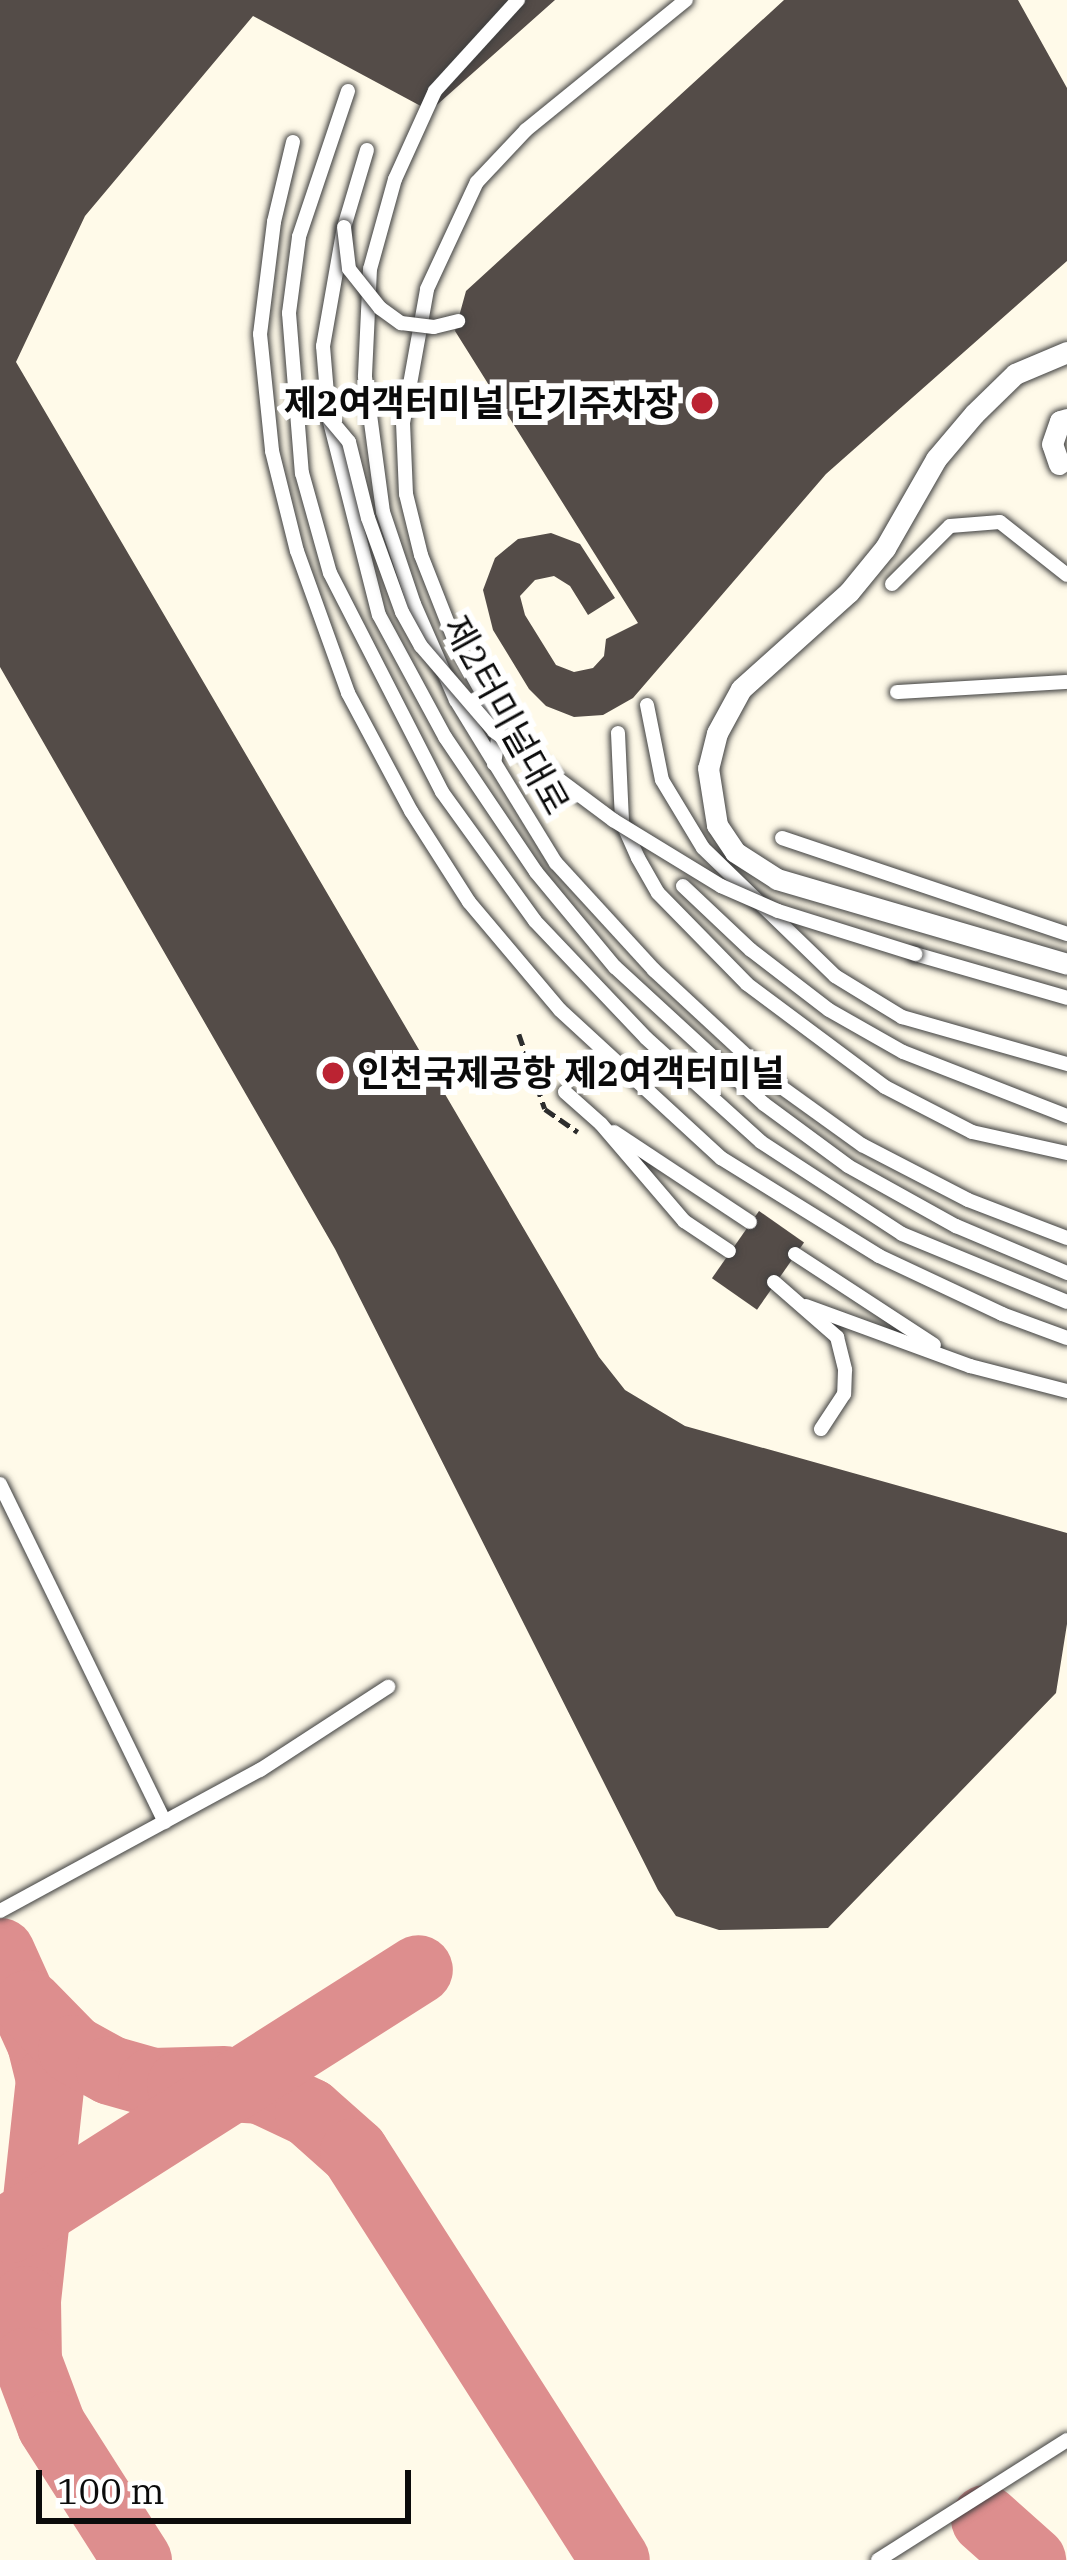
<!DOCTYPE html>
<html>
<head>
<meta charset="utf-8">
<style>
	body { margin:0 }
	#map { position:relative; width:1067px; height:2560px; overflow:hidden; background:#fffae9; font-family:"IBM Plex Serif","Noto Sans KR",serif }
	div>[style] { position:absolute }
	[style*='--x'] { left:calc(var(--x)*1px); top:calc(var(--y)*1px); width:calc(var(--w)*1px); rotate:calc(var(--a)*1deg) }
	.taxiway>* { height:69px; margin:-34.5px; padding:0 34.5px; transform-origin:34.5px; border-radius:34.5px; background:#dd8e8e }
	.building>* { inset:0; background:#544c48; transform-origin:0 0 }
	.path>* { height:4.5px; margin-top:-2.25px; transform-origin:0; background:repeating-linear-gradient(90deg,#2d2d2d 0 12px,transparent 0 18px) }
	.roads { filter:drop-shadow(0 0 3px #3e3e3e) drop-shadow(0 0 3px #3e3e3e) }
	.service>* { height:14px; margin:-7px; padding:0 7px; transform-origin:7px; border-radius:7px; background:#fff }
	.pedestrian>* { height:21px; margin:-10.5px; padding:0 10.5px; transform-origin:10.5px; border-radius:10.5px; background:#fff }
	.bridges { filter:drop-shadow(0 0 3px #3e3e3e) drop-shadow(0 0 3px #3e3e3e) }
	.service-bridge>* { height:14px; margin:-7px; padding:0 7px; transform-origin:7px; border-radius:7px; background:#fff }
	.dots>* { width:33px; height:33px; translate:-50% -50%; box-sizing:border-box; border:6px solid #fff; border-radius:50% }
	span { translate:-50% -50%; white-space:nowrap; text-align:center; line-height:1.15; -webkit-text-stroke:12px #fff; paint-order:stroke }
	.poi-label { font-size:36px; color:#0b0b0b; font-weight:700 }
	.right { translate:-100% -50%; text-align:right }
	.left { translate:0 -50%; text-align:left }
	.street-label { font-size:36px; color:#0b0b0b }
	.scale { position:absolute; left:36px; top:2470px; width:375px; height:54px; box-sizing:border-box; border:6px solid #0b0b0b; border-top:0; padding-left:15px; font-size:36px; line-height:42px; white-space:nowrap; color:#0b0b0b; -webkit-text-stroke:9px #fff; paint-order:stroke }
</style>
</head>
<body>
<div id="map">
	<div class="taxiway">
		<div style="--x:0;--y:1952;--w:100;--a:65.7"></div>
		<div style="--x:41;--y:2043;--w:37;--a:76"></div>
		<div style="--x:50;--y:2079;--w:222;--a:96.2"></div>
		<div style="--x:26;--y:2300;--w:61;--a:89.1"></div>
		<div style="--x:27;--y:2361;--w:68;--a:69.4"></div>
		<div style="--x:51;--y:2425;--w:160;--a:57.5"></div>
		<div style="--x:28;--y:2004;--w:63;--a:45.6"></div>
		<div style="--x:72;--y:2049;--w:43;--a:28.9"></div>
		<div style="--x:110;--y:2070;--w:44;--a:15.9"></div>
		<div style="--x:152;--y:2082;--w:72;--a:-1.6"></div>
		<div style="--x:181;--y:2084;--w:79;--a:3.6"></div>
		<div style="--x:260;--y:2089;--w:54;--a:25.1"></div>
		<div style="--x:309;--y:2112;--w:60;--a:41.6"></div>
		<div style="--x:354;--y:2152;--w:484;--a:57.4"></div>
		<div style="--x:10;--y:2228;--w:483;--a:-32.4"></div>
		<div style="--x:985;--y:2519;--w:62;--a:41.7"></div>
	</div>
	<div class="building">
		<div style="clip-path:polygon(0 0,555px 0,430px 111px,253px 16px,85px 216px,16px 362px,599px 1357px,625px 1390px,685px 1426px,1067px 1533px,1067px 1624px,1056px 1693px,828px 1928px,719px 1930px,676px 1916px,658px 1890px,335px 1249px,0 667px)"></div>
		<div style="clip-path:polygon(784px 0,1018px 0,1067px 88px,1067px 261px,826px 474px,633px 698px,603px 715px,574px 717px,546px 706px,529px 689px,493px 630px,483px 590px,495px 558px,518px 539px,551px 533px,580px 544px,615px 598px,588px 615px,570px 586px,554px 576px,535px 580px,520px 596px,525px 615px,556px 665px,574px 672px,593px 668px,604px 656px,606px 639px,638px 623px,455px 331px,466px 291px)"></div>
		<div style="left:759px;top:1211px;width:55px;height:82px;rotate:35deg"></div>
	</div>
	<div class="path">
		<div style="--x:519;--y:1034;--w:79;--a:70.9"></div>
		<div style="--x:545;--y:1109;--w:40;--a:34.9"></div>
	</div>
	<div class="roads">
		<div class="service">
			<div style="--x:518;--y:0;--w:123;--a:132.4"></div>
			<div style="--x:435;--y:91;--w:97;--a:114.4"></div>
			<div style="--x:395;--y:179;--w:93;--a:105.5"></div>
			<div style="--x:370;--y:269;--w:108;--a:92.7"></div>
			<div style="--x:365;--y:377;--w:136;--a:82.4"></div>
			<div style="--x:383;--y:512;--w:97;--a:71.4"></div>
			<div style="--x:414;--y:604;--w:105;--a:66.4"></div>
			<div style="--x:456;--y:700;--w:191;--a:58.5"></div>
			<div style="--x:556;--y:863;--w:145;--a:47.5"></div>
			<div style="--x:654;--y:970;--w:168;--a:42.8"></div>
			<div style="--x:777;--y:1084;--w:105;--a:35.7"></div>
			<div style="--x:862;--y:1145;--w:119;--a:27.4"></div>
			<div style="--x:968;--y:1200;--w:106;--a:21"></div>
			<div style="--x:348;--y:91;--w:154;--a:108.6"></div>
			<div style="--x:299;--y:237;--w:77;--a:97.5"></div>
			<div style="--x:289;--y:313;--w:161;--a:85.4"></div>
			<div style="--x:302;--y:473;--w:104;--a:74.4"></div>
			<div style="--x:330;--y:573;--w:246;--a:62.9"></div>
			<div style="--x:442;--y:792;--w:159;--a:54.2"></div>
			<div style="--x:535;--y:921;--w:161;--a:46.5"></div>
			<div style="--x:646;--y:1038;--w:155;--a:42.1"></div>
			<div style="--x:761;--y:1142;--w:168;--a:33.1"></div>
			<div style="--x:902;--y:1234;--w:178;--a:22.4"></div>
			<div style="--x:293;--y:142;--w:82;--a:103.4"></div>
			<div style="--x:274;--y:222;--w:113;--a:97.1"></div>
			<div style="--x:260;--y:334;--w:118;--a:84.1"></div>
			<div style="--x:272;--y:451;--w:103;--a:76"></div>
			<div style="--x:297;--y:551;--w:151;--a:70.2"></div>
			<div style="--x:348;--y:693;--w:134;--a:61.9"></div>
			<div style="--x:411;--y:811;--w:108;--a:57.5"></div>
			<div style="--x:469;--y:902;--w:141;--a:49.9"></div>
			<div style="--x:560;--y:1010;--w:219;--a:42.6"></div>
			<div style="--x:721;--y:1158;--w:186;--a:31.8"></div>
			<div style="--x:879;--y:1256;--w:136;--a:25.2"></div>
			<div style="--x:1002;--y:1314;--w:69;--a:20.3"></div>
			<div style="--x:367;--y:150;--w:80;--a:106.6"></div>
			<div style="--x:344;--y:227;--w:121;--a:100"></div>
			<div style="--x:323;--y:346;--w:72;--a:85.2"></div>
			<div style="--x:329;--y:418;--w:203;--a:75.8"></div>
			<div style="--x:379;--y:615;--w:139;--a:61.6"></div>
			<div style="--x:445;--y:737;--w:163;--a:56"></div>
			<div style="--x:536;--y:872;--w:124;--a:50.3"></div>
			<div style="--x:615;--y:967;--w:202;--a:42.6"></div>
			<div style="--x:764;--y:1104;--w:104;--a:36.4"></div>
			<div style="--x:848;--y:1166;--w:124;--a:29.1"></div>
			<div style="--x:956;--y:1226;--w:121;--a:22.9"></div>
			<div style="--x:892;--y:584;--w:82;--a:-45"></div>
			<div style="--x:950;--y:526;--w:50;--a:-4.6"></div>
			<div style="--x:1000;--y:522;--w:85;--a:38.3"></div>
			<div style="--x:897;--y:692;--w:170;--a:-3.4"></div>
			<div style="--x:647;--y:705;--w:76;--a:78.7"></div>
			<div style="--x:662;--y:780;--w:79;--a:58.9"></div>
			<div style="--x:703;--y:848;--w:184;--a:44.1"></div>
			<div style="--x:835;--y:976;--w:79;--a:31.5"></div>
			<div style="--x:902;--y:1017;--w:172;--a:15.9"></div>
			<div style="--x:618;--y:733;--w:89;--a:87.4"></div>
			<div style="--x:622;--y:822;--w:39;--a:66"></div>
			<div style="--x:638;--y:858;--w:40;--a:60.3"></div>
			<div style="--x:658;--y:893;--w:127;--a:45.6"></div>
			<div style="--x:747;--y:984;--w:172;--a:36.7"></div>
			<div style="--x:885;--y:1087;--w:98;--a:27.3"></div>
			<div style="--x:972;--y:1132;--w:97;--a:12.5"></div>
			<div style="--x:494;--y:764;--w:39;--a:-81"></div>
			<div style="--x:500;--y:725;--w:87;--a:-118.9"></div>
			<div style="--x:458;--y:649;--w:101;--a:-111.5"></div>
			<div style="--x:421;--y:555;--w:63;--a:-103.8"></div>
			<div style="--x:406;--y:494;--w:71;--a:-92.4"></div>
			<div style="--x:403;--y:423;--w:136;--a:-79.8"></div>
			<div style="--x:427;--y:289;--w:118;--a:-65"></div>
			<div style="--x:477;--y:182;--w:71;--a:-46.7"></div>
			<div style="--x:526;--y:130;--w:206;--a:-39.1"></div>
			<div style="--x:782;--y:838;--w:301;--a:18.6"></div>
			<div style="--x:683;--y:886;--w:93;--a:43.3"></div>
			<div style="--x:751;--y:950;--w:98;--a:37.6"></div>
			<div style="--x:829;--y:1010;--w:85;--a:29.6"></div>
			<div style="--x:903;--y:1052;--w:176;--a:21.3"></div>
			<div style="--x:915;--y:954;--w:158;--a:16.1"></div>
			<div style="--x:565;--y:1092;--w:48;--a:41.6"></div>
			<div style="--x:601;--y:1124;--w:128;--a:49.4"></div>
			<div style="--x:684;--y:1221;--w:54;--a:33.7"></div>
			<div style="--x:614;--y:1132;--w:163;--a:33.5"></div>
			<div style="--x:795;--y:1254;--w:166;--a:33.2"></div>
			<div style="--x:774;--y:1282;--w:84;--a:41.1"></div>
			<div style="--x:837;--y:1337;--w:34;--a:76"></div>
			<div style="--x:845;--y:1370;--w:24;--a:92"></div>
			<div style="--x:844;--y:1394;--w:42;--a:123.3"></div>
			<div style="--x:806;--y:1306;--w:175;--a:20.1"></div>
			<div style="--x:970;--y:1366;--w:100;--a:14.5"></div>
			<div style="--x:0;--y:1484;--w:376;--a:64"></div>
			<div style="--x:0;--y:1911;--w:296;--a:-28.5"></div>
			<div style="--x:260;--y:1770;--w:153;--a:-33"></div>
			<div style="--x:878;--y:2560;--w:224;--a:-32.4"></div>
		</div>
		<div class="pedestrian">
			<div style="--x:1067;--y:352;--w:56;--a:157.1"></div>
			<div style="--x:1015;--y:374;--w:57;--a:135.7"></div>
			<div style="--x:974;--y:414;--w:59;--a:130.2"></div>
			<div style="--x:936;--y:459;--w:103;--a:119.8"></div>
			<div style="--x:885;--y:548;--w:57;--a:129.3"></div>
			<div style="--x:849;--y:592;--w:145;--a:138.1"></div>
			<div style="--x:741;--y:689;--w:50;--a:118.6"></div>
			<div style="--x:717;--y:733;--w:36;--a:104"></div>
			<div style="--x:708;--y:768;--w:58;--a:81"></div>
			<div style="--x:717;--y:825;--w:32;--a:56"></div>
			<div style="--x:735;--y:852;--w:50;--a:32.7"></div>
			<div style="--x:777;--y:879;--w:302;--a:16.3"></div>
			<div style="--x:1059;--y:464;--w:21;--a:-109"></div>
			<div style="--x:1052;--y:444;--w:24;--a:-71"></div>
			<div style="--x:1060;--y:421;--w:7;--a:-16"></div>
		</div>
	</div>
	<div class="bridges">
		<div class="service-bridge">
			<div style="--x:344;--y:227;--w:42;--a:83.2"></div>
			<div style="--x:349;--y:269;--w:50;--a:51.5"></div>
			<div style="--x:380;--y:308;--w:26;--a:36"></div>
			<div style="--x:401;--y:323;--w:33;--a:7"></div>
			<div style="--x:434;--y:327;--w:25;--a:-14"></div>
			<div style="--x:329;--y:418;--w:31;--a:50"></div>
			<div style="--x:349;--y:442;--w:78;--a:76"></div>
			<div style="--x:368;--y:518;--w:100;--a:70.1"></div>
			<div style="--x:402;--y:612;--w:39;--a:61"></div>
			<div style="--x:421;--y:646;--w:112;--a:49.3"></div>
			<div style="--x:494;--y:731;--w:149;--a:36.8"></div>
			<div style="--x:613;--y:820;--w:127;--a:31.4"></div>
			<div style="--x:721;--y:886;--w:62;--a:23.7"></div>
			<div style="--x:778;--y:911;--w:144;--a:17.4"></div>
		</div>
	</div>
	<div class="dots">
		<div style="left:702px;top:403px;background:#bb2332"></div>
		<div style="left:333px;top:1073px;background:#bb2332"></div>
	</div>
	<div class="poi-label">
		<span class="right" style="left:678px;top:403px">제2여객터미널 단기주차장</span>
		<span class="left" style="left:357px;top:1073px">인천국제공항 제2여객터미널</span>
	</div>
	<div class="street-label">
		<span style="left:507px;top:715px;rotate:61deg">제2터미널대로</span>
	</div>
	<div class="scale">100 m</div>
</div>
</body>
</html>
